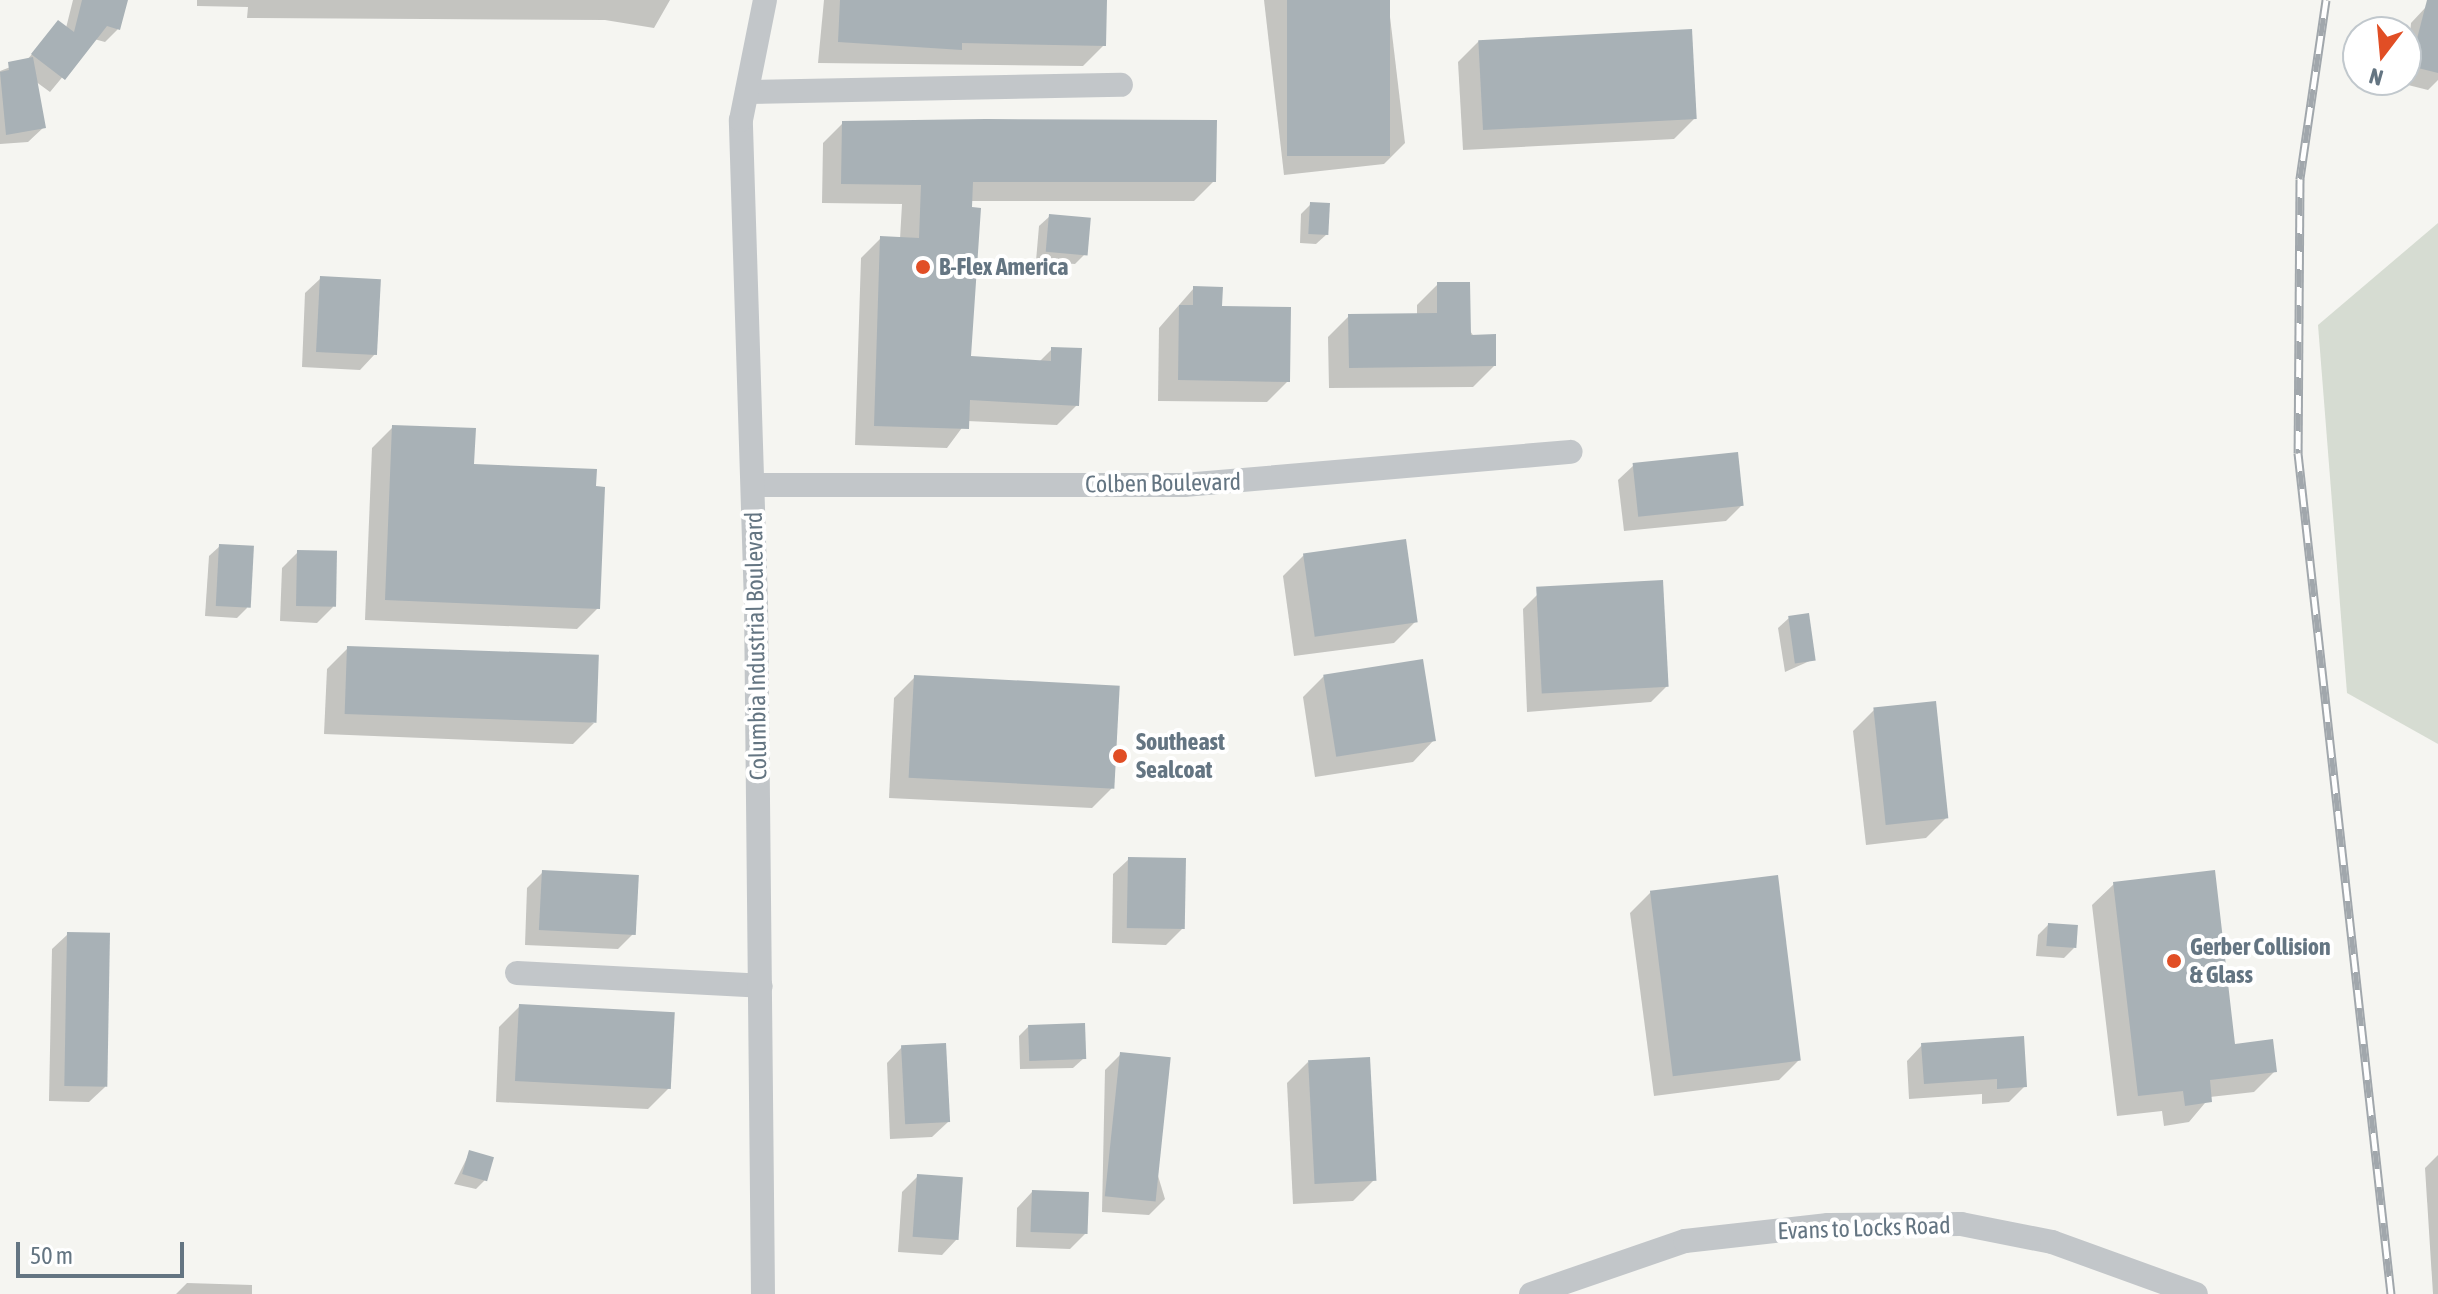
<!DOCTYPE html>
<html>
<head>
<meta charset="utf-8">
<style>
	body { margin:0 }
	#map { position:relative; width:2438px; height:1294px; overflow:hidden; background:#f5f5f1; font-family:"Asap Condensed",sans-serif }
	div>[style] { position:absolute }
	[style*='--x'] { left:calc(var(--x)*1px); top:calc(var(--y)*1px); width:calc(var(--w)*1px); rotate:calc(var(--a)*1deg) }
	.green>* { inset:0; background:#d6dcd2 }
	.shadow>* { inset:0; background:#0003 }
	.building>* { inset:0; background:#a8b1b6; transform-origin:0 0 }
	.minor>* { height:24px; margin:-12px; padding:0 12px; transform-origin:12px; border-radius:12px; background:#c2c6c9 }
	.rail>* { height:9px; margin-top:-4.5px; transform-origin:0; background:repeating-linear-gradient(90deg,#fff 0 18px,#a1a7ac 0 36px); box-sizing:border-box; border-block:2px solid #a1a7ac }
	.dots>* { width:22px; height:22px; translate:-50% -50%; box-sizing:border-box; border:4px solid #fff; border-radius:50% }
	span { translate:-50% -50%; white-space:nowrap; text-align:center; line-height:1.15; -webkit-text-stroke:8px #fff; paint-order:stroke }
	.poi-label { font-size:24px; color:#647582; font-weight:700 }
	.left { translate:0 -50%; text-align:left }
	.street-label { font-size:24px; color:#647582 }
	.north { position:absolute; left:2342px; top:16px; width:80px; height:80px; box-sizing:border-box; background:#fff; border:2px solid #c1c8cd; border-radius:50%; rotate:196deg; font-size:22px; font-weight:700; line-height:32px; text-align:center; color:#647582 }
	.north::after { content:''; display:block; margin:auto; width:28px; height:36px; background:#e14e25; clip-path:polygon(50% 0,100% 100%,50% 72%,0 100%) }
	.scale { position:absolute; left:16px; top:1242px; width:168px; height:36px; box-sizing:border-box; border:4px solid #647582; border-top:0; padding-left:10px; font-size:24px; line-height:28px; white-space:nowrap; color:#647582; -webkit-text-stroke:6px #fff; paint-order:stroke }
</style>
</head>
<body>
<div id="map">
	<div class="green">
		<div style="clip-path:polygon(2438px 223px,2438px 744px,2347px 693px,2318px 325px)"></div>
	</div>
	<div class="shadow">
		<div style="clip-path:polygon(73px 0,125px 0,118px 29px,105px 42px,94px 39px,50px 92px,35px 81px,44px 127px,28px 142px,0 144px,0 71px,26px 61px,59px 23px,66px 28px)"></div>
		<div style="clip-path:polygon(197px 0,670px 0,654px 28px,605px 20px,247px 18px,248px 7px,197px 6px)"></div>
		<div style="clip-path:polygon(824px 0,1105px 0,1104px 45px,1083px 66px,818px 63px)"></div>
		<div style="clip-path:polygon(1264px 0,1388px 0,1405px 143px,1384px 164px,1284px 175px)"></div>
		<div style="clip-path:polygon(2426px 7px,2438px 10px,2438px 80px,2428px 90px,2396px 82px,2406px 80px,2411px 23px)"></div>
		<div style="clip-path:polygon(1479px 41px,1695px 118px,1674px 139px,1463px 150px,1458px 62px)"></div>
		<div style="clip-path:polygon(843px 123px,1214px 181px,1194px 201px,970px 201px,969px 358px,1039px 362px,1052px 349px,1077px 405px,1057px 425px,967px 421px,947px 448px,855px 445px,861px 258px,881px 238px,900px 239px,902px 204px,822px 203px,823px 143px)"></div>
		<div style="clip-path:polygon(1311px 204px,1327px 234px,1316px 244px,1300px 243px,1301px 214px)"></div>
		<div style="clip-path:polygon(1050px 216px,1085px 254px,1075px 264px,1036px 261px,1039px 226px)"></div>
		<div style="clip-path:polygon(321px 278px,375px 354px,360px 370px,302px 367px,305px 293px)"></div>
		<div style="clip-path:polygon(1438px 284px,1494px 366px,1473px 387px,1329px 388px,1328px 337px,1349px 316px,1417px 315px,1417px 305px)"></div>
		<div style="clip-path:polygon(1194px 288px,1288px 381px,1267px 402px,1158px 401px,1159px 328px)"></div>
		<div style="clip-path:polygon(393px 427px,472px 466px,598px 608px,577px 629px,365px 620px,372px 448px)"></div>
		<div style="clip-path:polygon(1634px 465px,1742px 505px,1726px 521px,1624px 531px,1618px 480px)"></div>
		<div style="clip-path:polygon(220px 546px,247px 608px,237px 618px,205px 616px,209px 556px)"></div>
		<div style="clip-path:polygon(298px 552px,333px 607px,317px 623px,280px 621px,282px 568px)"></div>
		<div style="clip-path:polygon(1304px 555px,1415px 622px,1394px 643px,1294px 656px,1283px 576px)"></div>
		<div style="clip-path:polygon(1538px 594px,1667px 686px,1651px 702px,1527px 712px,1523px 609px)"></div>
		<div style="clip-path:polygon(1789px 618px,1814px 659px,1785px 672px,1778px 628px)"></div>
		<div style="clip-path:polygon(348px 648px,594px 723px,573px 744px,324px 734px,327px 669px)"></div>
		<div style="clip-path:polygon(1324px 676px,1434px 740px,1413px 762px,1315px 777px,1303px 697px)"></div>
		<div style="clip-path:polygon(915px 677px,1113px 787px,1092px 808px,889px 798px,894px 698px)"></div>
		<div style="clip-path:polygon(1874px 710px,1947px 817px,1926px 838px,1866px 845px,1853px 731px)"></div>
		<div style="clip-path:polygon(1129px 859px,1182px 929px,1166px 945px,1112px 943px,1113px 874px)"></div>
		<div style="clip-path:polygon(543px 872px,634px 933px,618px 949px,525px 945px,527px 888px)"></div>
		<div style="clip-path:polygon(2114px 884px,2233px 1046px,2275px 1071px,2254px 1092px,2210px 1097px,2189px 1122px,2164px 1126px,2162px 1111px,2117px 1116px,2092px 905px)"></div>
		<div style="clip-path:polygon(1651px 892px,1800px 1059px,1779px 1080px,1654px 1096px,1630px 913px)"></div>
		<div style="clip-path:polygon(2048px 925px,2074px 948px,2064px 958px,2036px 956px,2038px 935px)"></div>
		<div style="clip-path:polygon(68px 934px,105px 1087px,89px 1102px,49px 1101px,52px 949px)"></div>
		<div style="clip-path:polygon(520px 1006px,669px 1088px,648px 1109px,496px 1102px,499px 1027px)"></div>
		<div style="clip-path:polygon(1029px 1026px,1084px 1058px,1073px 1068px,1020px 1069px,1019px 1036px)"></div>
		<div style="clip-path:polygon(1922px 1045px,2025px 1086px,2009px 1102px,1982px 1104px,1982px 1094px,1909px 1099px,1907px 1061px)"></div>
		<div style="clip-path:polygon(902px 1047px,948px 1122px,932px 1137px,890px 1139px,887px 1063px)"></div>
		<div style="clip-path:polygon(1121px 1054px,1165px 1199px,1149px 1215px,1102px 1212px,1105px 1070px)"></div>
		<div style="clip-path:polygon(1308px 1062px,1374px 1180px,1353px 1201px,1293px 1204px,1287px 1083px)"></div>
		<div style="clip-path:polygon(470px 1152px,486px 1179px,476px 1189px,454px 1184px)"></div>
		<div style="clip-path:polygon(2438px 1155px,2438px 1294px,2433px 1294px,2425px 1168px)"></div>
		<div style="clip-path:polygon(918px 1176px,957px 1239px,942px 1255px,898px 1252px,902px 1192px)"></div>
		<div style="clip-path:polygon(1032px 1192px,1086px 1233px,1070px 1249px,1016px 1247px,1017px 1208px)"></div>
		<div style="clip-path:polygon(187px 1283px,252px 1285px,252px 1294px,259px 1294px,176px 1294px)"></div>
	</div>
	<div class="building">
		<div style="clip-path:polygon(82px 0,128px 0,120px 30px,107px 26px,65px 80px,31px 54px,58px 20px,74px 32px)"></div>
		<div style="clip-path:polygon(840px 0,1107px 0,1106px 46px,962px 43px,962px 50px,838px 42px)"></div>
		<div style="left:1287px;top:0;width:103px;height:156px"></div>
		<div style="clip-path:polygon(2427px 0,2438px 0,2438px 73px,2410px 66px)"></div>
		<div style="left:1692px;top:29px;width:90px;height:214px;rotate:87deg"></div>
		<div style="clip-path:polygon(33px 57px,46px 128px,6px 135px,0 72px,9px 70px,8px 62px)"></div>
		<div style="clip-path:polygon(986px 119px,1217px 120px,1216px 182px,973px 182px,972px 207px,981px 208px,971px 356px,1051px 361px,1051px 347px,1082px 348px,1079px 406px,970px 400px,969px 429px,874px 426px,880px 236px,919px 238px,921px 185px,841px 184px,842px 121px)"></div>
		<div style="left:1310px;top:202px;width:20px;height:32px;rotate:3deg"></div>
		<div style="left:1049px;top:214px;width:42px;height:38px;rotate:5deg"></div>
		<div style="left:320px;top:276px;width:61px;height:76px;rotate:3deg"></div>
		<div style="clip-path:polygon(1437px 282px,1470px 282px,1471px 335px,1496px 334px,1496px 366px,1349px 368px,1348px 314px,1437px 313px)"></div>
		<div style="clip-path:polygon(1193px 286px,1223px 287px,1222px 306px,1291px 307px,1290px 382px,1178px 380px,1179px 305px,1193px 305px)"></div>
		<div style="clip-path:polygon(392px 425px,476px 428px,474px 464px,597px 469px,596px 486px,605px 487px,600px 609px,385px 600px)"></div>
		<div style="left:1738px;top:452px;width:54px;height:106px;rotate:84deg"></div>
		<div style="left:1406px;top:539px;width:84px;height:104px;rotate:82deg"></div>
		<div style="left:219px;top:544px;width:35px;height:62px;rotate:3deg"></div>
		<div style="left:297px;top:550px;width:40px;height:56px;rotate:1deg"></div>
		<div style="left:1663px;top:580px;width:107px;height:127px;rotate:87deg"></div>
		<div style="left:1809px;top:613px;width:48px;height:21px;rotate:82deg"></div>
		<div style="left:347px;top:646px;width:252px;height:68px;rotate:2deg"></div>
		<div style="left:1423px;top:659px;width:83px;height:101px;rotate:81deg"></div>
		<div style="left:914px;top:675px;width:206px;height:103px;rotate:3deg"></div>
		<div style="left:1936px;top:701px;width:118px;height:63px;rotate:84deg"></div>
		<div style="left:1128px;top:857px;width:58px;height:71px;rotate:1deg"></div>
		<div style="left:542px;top:870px;width:97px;height:60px;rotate:3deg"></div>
		<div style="clip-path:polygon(2215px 870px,2235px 1044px,2273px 1039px,2277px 1072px,2210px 1080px,2212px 1102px,2185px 1106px,2183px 1091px,2138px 1096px,2113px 882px)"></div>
		<div style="left:1778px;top:875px;width:187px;height:129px;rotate:83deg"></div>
		<div style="left:2048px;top:923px;width:30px;height:23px;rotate:4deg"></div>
		<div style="left:67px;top:932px;width:43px;height:154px;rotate:1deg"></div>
		<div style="left:519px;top:1004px;width:156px;height:77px;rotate:3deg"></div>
		<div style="left:1085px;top:1023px;width:36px;height:57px;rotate:88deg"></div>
		<div style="clip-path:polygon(2024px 1036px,2027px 1087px,1997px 1089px,1997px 1079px,1924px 1084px,1921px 1043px)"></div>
		<div style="left:946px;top:1043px;width:79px;height:45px;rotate:87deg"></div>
		<div style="left:1120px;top:1052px;width:51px;height:145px;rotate:6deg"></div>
		<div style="left:1370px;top:1057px;width:124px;height:62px;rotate:87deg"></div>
		<div style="left:469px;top:1150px;width:26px;height:25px;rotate:16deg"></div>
		<div style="left:917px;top:1174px;width:46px;height:63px;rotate:4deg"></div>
		<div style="left:1032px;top:1190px;width:57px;height:42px;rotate:2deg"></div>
	</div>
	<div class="minor">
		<div style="--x:747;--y:92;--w:374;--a:-1.1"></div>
		<div style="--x:754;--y:485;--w:430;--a:0"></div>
		<div style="--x:1184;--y:485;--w:388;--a:-4.9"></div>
		<div style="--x:517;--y:973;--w:244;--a:3"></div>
		<div style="--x:763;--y:1294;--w:690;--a:-90.58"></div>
		<div style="--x:756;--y:604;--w:484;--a:-91.8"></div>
		<div style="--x:741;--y:120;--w:122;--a:-78.7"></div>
		<div style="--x:1531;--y:1294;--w:163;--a:-19"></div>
		<div style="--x:1685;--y:1241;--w:144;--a:-6.4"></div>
		<div style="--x:1828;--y:1225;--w:133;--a:-0.4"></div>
		<div style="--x:1961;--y:1224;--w:93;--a:11.2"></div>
		<div style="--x:2052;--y:1242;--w:153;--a:19.9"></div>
	</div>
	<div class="rail">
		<div style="--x:2326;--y:0;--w:181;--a:98.3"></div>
		<div style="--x:2300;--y:179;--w:274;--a:90.4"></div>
		<div style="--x:2298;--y:453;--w:846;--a:83.69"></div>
	</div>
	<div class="dots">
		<div style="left:923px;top:267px;background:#e14e25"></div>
		<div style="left:1120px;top:756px;background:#e14e25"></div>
		<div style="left:2174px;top:961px;background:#e14e25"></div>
	</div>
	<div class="poi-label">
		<span class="left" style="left:939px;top:267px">B-Flex America</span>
		<span class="left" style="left:1136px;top:756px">Southeast<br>Sealcoat</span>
		<span class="left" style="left:2190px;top:961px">Gerber Collision<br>&amp; Glass</span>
	</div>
	<div class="street-label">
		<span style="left:1163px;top:483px;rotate:-1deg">Colben Boulevard</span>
		<span style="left:756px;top:646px;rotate:-91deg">Columbia Industrial Boulevard</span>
		<span style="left:1864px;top:1228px;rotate:-2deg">Evans to Locks Road</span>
	</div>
	<div class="north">N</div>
	<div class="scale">50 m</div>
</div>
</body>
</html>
